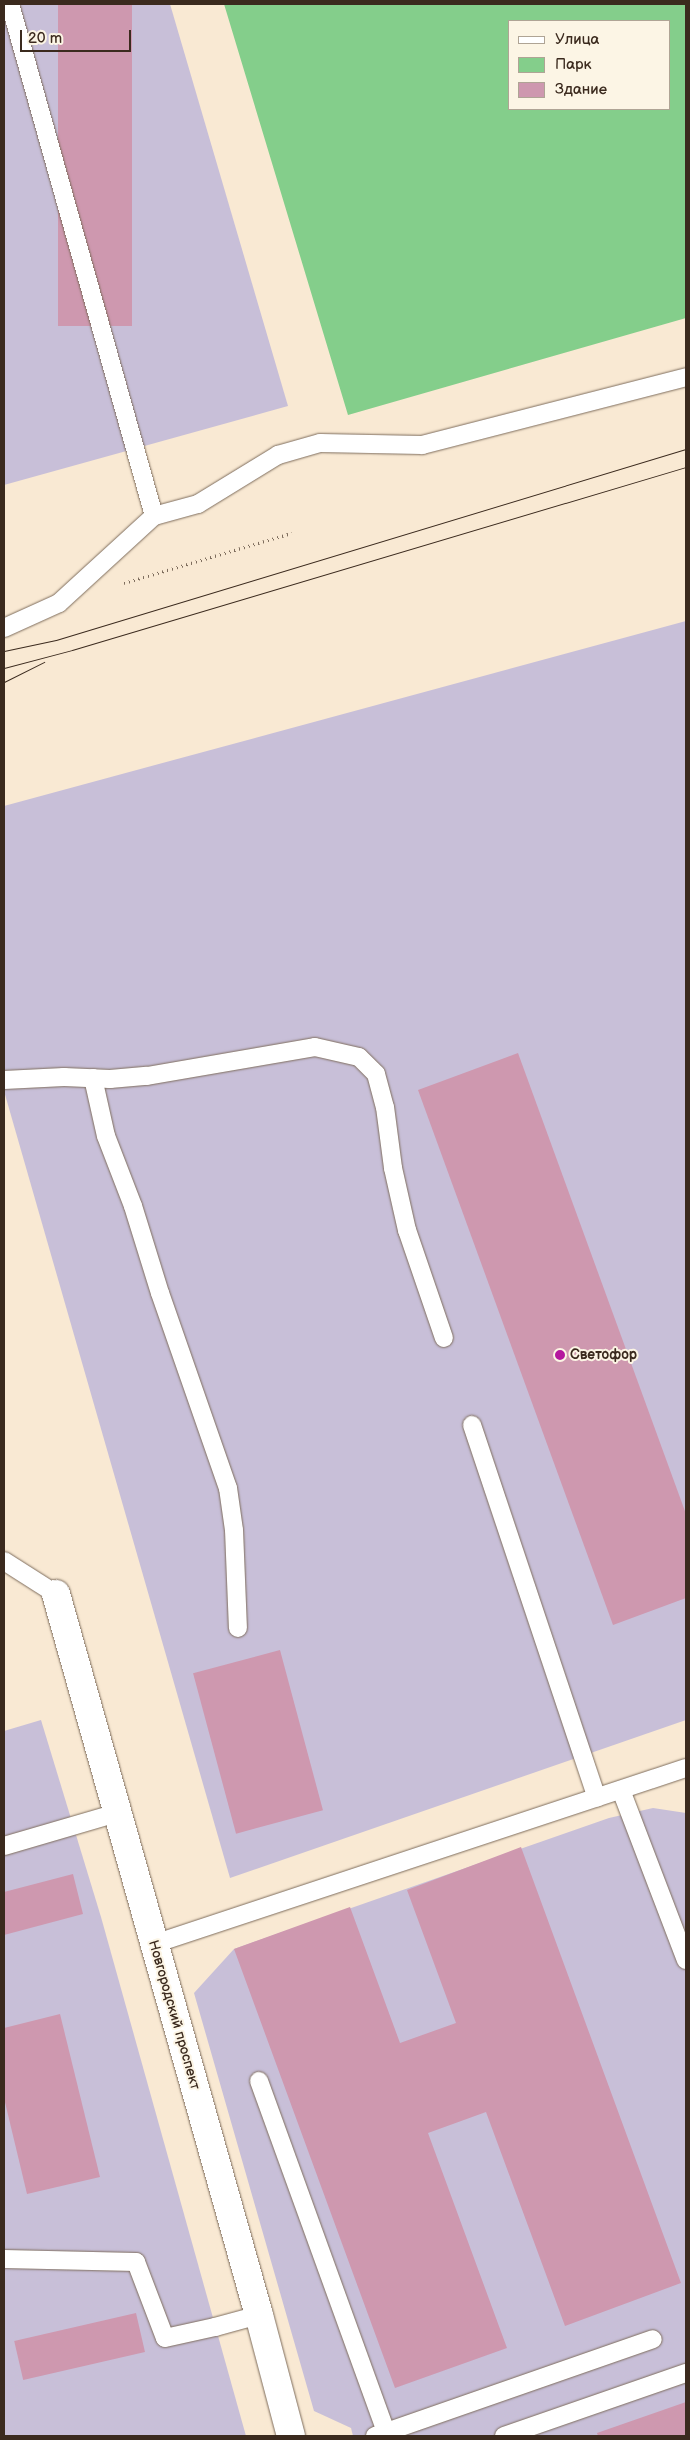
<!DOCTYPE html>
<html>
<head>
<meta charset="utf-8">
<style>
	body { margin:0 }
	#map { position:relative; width:690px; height:2440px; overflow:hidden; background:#f9e9d3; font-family:"Balsamiq Sans",sans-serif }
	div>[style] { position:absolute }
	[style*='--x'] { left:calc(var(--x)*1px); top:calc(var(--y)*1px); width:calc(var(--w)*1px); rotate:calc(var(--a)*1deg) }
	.industrial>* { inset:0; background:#c8bfd8 }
	.green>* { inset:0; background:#84ce8b }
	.building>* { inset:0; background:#ce98af; transform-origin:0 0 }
	.path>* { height:3px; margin-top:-1.5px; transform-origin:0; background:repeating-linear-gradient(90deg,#7e6d5d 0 1px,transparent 0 5px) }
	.roads { filter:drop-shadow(0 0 1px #7e6d5d) drop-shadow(0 0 1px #7e6d5d) }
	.service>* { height:18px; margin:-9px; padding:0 9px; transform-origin:9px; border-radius:9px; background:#fff }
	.minor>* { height:28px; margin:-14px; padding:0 14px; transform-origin:14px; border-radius:14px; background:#fff }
	.tram>* { height:1px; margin:-0.5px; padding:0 0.5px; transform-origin:0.5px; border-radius:0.5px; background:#3b2a1e }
	.dots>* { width:14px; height:14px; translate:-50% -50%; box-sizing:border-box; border:2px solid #fcf5e5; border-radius:50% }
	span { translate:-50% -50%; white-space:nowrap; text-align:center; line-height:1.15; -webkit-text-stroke:4px #fcf5e5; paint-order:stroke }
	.poi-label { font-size:14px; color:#3b2a1e; font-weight:700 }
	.left { translate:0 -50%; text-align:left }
	.street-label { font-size:14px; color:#3b2a1e }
	.frame { position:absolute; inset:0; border:5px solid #3b2a1e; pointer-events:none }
	.legend { position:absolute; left:508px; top:20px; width:162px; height:90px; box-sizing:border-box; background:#fcf5e5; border:1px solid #afa495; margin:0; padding:6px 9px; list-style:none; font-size:15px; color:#3b2a1e }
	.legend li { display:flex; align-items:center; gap:10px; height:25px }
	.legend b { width:25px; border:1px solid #afa495 }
	.scale { position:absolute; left:20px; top:30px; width:111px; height:22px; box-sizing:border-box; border:2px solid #3b2a1e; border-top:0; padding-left:6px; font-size:15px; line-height:18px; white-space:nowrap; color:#3b2a1e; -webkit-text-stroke:4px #fcf5e5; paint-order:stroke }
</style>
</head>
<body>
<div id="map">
	<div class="industrial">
		<div style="clip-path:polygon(4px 4px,170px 4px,288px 406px,4px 485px)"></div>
		<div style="clip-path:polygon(686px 621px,686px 1720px,230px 1878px,4px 1091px,4px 806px)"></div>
		<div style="clip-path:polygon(41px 1720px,101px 1917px,246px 2436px,4px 2436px,4px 1731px)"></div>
		<div style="clip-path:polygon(653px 1808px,686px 1813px,686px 2436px,353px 2436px,351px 2428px,314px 2411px,194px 1993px,234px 1949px,609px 1818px)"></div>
	</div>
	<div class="green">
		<div style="clip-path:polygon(evenodd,224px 4px,686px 4px,686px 318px,348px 415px,224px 4px,509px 21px,669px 21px,669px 109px,509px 109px,509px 21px)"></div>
	</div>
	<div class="building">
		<div style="left:58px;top:4px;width:74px;height:322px"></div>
		<div style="clip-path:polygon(518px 1053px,686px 1514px,686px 1598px,613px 1625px,418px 1090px)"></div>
		<div style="left:280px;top:1650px;width:166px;height:90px;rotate:75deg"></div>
		<div style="clip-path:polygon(521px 1847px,681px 2283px,565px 2326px,486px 2112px,428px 2133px,507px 2348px,395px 2388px,234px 1949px,350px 1907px,400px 2043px,456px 2023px,407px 1890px)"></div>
		<div style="clip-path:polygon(73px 1874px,83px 1914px,4px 1935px,4px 1892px)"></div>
		<div style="clip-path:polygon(60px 2014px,100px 2177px,27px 2194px,4px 2098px,4px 2028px)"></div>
		<div style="left:136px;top:2313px;width:40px;height:125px;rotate:77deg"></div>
		<div style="clip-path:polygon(686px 2402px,686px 2436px,598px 2436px,597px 2433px)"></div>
	</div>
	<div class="path">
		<div style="--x:124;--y:583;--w:175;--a:-16.6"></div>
	</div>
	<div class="roads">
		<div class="service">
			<div style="--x:10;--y:4;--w:532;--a:74.29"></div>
			<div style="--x:154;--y:516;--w:46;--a:-15.3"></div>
			<div style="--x:198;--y:504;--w:94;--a:-31.5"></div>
			<div style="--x:278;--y:455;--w:44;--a:-15.9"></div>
			<div style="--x:320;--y:443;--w:102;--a:1.1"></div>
			<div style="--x:422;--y:445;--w:273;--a:-14.4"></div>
			<div style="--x:4;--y:628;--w:60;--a:-24.4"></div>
			<div style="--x:59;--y:603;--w:129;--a:-42.5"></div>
			<div style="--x:93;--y:1078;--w:59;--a:77.4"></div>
			<div style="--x:106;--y:1136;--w:75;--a:68.9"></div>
			<div style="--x:133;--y:1206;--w:91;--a:72.8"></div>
			<div style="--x:160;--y:1293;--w:207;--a:70.8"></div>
			<div style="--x:228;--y:1488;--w:42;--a:81.9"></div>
			<div style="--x:234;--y:1530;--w:98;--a:87.7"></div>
			<div style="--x:4;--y:1080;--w:60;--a:-2.9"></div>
			<div style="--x:64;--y:1077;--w:46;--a:2.5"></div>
			<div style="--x:110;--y:1079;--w:37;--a:-5"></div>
			<div style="--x:147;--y:1076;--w:170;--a:-9.8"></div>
			<div style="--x:315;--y:1047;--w:45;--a:12.8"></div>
			<div style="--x:359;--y:1057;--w:24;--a:45"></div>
			<div style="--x:376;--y:1074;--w:34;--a:75"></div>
			<div style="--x:385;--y:1107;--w:62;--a:82.5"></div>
			<div style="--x:393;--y:1168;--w:64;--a:77.3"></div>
			<div style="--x:407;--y:1230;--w:114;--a:71.1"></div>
			<div style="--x:472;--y:1425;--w:393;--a:71.5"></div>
			<div style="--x:4;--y:1561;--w:62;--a:32.4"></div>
			<div style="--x:621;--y:1790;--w:182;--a:69.1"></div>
			<div style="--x:4;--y:1846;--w:118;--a:-16.3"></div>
			<div style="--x:154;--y:1944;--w:560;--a:-18.31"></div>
			<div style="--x:259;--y:2081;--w:373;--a:70.1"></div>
			<div style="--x:4;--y:2259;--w:132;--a:1.3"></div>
			<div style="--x:136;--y:2262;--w:81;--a:69.1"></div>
			<div style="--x:165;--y:2338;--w:51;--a:-12.4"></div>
			<div style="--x:215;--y:2327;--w:46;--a:-15.3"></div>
			<div style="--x:375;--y:2436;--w:294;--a:-19.2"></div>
			<div style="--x:504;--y:2436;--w:193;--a:-19.1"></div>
		</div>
		<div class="minor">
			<div style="--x:56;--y:1594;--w:749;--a:74.28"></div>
			<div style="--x:259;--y:2315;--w:125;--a:75.2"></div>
		</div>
	</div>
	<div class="tram">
		<div style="--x:4;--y:651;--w:53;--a:-11.9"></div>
		<div style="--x:56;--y:640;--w:658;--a:-16.87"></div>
		<div style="--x:4;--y:668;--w:70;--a:-14.8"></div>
		<div style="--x:72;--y:650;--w:641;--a:-16.6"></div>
		<div style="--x:4;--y:682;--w:45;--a:-26.6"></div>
	</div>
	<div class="dots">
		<div style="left:560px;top:1355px;background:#b5179e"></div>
	</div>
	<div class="poi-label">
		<span class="left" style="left:570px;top:1355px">Светофор</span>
	</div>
	<div class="street-label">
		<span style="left:174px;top:2015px;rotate:74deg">Новгородский проспект</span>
	</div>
	<div class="frame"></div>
	<ul class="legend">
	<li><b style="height:6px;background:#fff"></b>Улица</li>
	<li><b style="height:14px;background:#84ce8b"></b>Парк</li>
	<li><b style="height:14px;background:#ce98af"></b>Здание</li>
	</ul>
	<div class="scale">20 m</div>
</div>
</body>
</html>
